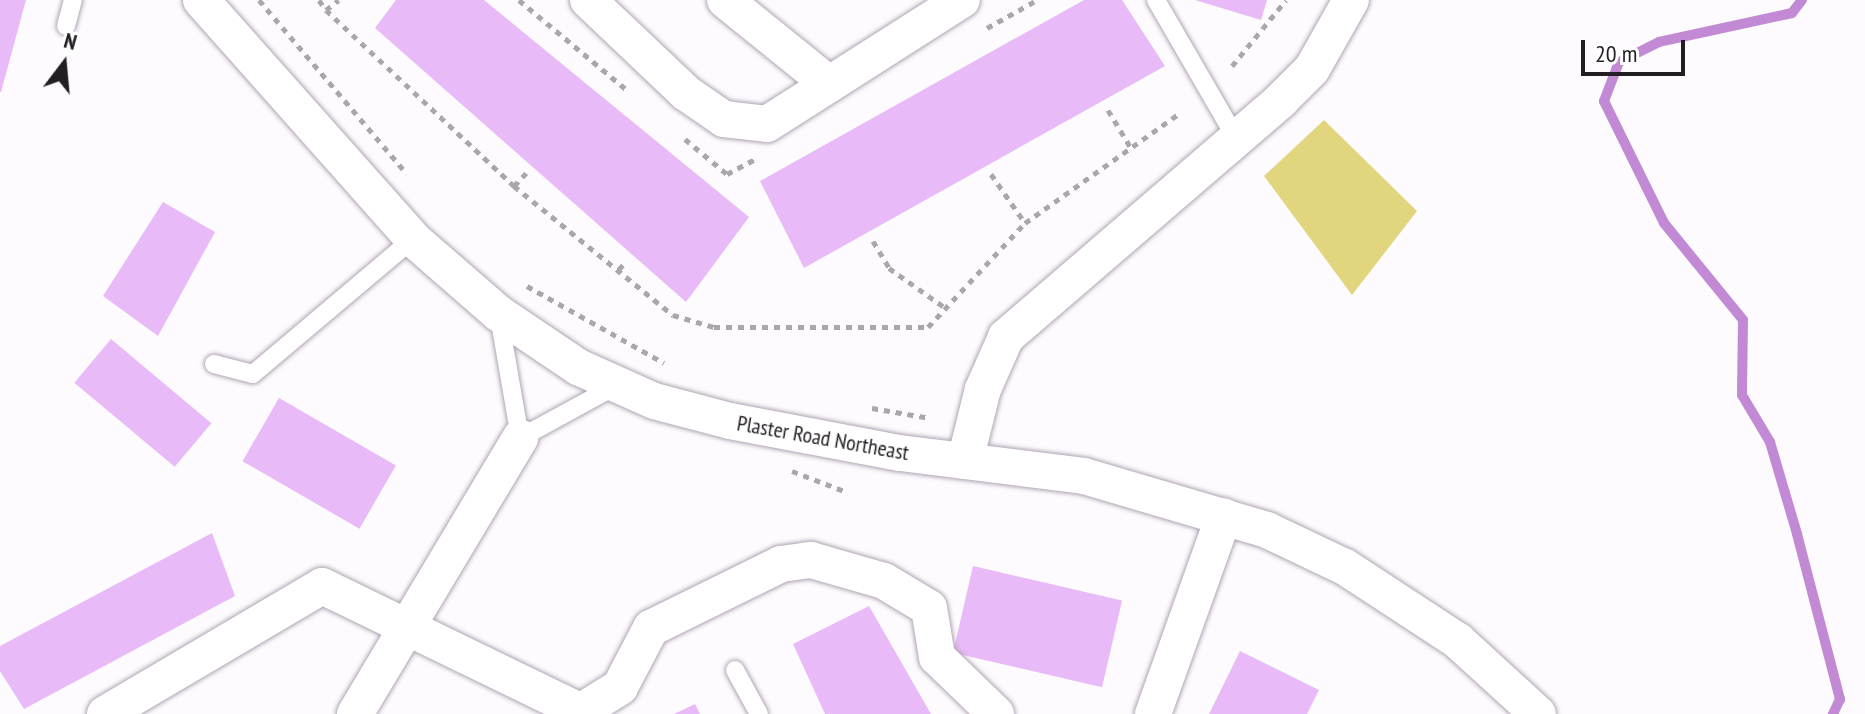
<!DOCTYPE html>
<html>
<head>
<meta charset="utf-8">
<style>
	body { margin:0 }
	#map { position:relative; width:1865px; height:714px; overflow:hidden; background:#fdfbfe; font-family:"PT Sans Narrow",sans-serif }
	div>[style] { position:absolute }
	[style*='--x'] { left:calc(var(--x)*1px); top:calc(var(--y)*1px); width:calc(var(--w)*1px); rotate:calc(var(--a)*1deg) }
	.green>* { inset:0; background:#e1d57e }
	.stream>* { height:10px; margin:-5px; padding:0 5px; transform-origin:5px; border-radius:5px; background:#c28ad4 }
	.building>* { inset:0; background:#e8baf7; transform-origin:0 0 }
	.path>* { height:5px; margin-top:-2.5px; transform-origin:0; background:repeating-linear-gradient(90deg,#aaa7ab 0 6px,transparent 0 12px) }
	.roads { filter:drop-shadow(0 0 2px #b0a4b4) drop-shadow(0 0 2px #b0a4b4) }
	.service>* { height:18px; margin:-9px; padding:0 9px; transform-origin:9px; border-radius:9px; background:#fff }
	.minor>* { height:36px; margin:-18px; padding:0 18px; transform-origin:18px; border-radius:18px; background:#fff }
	span { translate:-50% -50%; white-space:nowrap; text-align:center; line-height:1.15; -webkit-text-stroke:6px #fff; paint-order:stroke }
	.street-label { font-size:22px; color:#231e24 }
	.north { position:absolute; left:24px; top:24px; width:80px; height:80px; -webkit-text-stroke:6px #fff; paint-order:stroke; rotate:16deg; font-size:22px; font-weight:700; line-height:32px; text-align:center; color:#231e24 }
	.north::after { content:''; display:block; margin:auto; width:28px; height:36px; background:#231e24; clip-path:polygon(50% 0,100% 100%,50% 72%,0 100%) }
	.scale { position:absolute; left:1581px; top:40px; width:104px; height:36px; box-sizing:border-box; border:4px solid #231e24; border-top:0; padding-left:10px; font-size:24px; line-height:28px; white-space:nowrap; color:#231e24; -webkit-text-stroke:6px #fff; paint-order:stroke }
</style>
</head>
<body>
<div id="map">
	<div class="green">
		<div style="clip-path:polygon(1324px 120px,1417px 211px,1352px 295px,1264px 176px)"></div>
	</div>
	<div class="stream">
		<div style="--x:1802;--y:0;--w:16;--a:128"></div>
		<div style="--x:1792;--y:13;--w:136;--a:167.7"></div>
		<div style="--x:1659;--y:42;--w:45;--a:153.4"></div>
		<div style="--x:1619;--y:62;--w:42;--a:111"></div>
		<div style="--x:1604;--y:101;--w:136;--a:63.8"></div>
		<div style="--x:1664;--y:223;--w:125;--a:50.8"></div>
		<div style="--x:1743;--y:320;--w:75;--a:90.8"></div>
		<div style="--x:1742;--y:395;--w:55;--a:59.2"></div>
		<div style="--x:1770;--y:442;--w:96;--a:73.6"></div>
		<div style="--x:1797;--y:534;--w:171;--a:75.4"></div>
		<div style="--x:1840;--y:699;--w:17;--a:115"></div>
	</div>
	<div class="building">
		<div style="clip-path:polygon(0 0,26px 0,1px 92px,0 92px)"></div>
		<div style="clip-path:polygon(396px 0,484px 0,749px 217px,686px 302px,375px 28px)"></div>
		<div style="clip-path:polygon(1084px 0,1122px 0,1165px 66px,804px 268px,760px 181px)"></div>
		<div style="clip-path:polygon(1195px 0,1267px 0,1261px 20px)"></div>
		<div style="clip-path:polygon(163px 202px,215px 232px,158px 336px,103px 296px)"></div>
		<div style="left:111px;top:339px;width:131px;height:57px;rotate:40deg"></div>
		<div style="left:279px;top:398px;width:135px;height:73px;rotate:30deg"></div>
		<div style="clip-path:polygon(212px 533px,235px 596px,24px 709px,0 671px,0 646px)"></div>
		<div style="left:973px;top:566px;width:153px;height:89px;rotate:13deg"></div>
		<div style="clip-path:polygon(869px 606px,931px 714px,825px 714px,793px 644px)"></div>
		<div style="clip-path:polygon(1240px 651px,1319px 690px,1307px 714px,1209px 714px)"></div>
		<div style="clip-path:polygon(695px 704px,700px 714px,674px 714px)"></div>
	</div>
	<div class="path">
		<div style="--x:259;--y:0;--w:228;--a:49.6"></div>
		<div style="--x:319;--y:0;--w:12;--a:55"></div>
		<div style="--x:326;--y:10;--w:16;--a:-38"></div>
		<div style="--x:519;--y:0;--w:139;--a:39.8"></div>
		<div style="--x:326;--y:10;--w:258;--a:43.1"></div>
		<div style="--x:514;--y:186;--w:205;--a:39.1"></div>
		<div style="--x:673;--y:315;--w:43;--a:16.3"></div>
		<div style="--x:714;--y:327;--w:214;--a:0"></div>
		<div style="--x:928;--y:327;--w:142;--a:-47"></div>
		<div style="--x:1025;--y:223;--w:190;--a:-35.4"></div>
		<div style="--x:987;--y:28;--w:57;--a:-29.2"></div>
		<div style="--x:1232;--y:66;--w:85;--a:-50.7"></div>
		<div style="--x:1108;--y:110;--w:44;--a:58.8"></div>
		<div style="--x:685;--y:139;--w:55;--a:39.8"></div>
		<div style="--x:727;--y:174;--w:32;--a:-28"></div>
		<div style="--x:991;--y:174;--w:60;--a:55.2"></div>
		<div style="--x:514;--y:186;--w:18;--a:-47"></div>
		<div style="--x:873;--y:241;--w:31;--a:59"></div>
		<div style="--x:889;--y:268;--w:71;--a:35.3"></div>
		<div style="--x:619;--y:269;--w:11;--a:-45"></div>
		<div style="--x:527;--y:286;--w:157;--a:29.3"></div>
		<div style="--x:872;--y:408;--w:59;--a:9.8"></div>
		<div style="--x:792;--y:471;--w:59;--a:20.9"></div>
	</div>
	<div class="roads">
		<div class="service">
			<div style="--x:1156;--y:0;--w:160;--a:59.9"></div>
			<div style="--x:66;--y:26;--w:27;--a:-75"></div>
			<div style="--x:499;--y:316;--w:124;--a:80.2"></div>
			<div style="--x:520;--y:438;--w:113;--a:-28.6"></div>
			<div style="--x:214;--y:364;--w:40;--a:14.4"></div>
			<div style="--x:253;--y:374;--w:209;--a:-40.2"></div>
			<div style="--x:735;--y:670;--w:50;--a:61.4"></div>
		</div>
		<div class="minor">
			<div style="--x:201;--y:0;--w:319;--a:48.4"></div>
			<div style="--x:413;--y:239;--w:113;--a:41"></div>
			<div style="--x:498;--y:313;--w:97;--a:34"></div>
			<div style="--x:578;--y:367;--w:83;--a:24.1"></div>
			<div style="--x:654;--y:401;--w:79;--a:14.7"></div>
			<div style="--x:730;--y:421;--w:173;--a:10.7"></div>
			<div style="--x:900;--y:453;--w:185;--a:7.1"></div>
			<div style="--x:1084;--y:476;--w:191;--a:16.4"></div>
			<div style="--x:1267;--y:530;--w:86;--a:25.4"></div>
			<div style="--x:1345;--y:567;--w:135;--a:33.2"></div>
			<div style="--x:1458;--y:641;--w:108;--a:42.4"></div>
			<div style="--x:588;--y:0;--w:135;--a:43.5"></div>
			<div style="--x:686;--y:93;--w:46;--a:34.4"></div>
			<div style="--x:724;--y:119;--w:43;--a:6.6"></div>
			<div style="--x:767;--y:124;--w:231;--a:-32.5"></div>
			<div style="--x:725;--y:0;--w:134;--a:38.9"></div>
			<div style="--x:965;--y:461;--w:74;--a:-76"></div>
			<div style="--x:983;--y:389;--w:57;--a:-66.1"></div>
			<div style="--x:1006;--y:337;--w:362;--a:-40.7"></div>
			<div style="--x:1280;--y:101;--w:45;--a:-45"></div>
			<div style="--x:1312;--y:69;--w:79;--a:-60.5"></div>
			<div style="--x:105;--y:714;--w:252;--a:-30.5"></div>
			<div style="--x:322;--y:586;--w:288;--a:25.9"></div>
			<div style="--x:355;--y:714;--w:322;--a:-59.1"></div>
			<div style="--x:577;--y:714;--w:51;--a:-32.1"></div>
			<div style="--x:620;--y:687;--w:67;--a:-62.3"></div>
			<div style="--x:651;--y:628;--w:145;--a:-26.2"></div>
			<div style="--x:781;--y:564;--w:30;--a:-8"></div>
			<div style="--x:811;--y:560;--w:76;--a:16"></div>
			<div style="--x:884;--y:581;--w:52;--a:31"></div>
			<div style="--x:929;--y:608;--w:50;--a:80.7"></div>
			<div style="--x:937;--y:657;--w:82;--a:44"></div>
			<div style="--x:1153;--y:714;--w:210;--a:-70.3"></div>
		</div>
	</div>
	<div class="street-label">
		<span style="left:823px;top:438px;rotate:10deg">Plaster Road Northeast</span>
	</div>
	<div class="north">N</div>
	<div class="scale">20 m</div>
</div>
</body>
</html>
